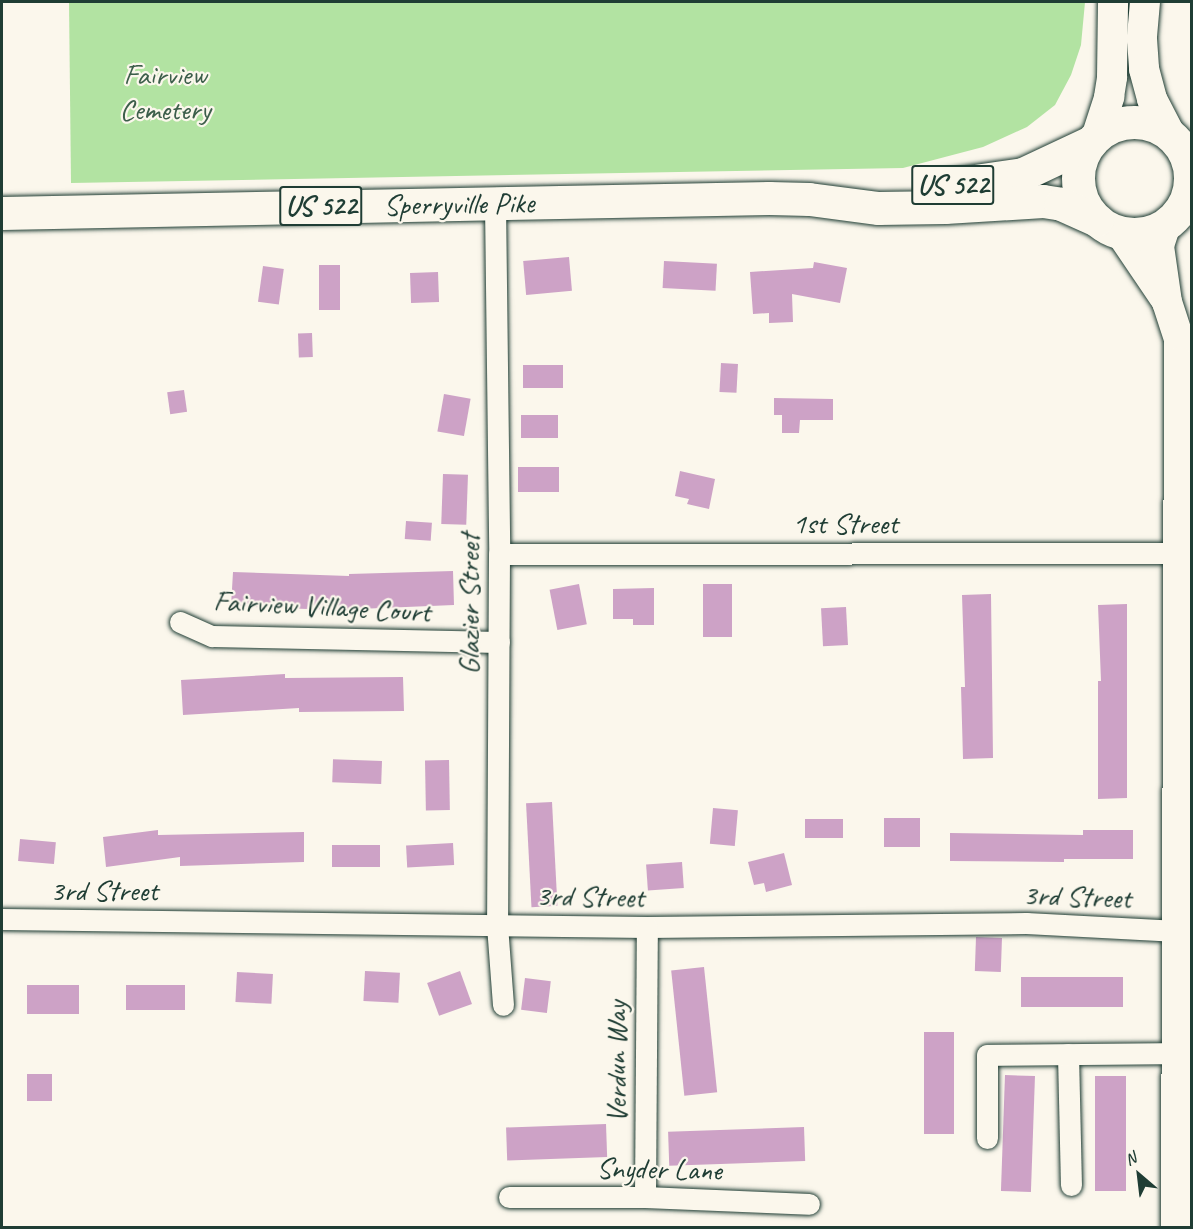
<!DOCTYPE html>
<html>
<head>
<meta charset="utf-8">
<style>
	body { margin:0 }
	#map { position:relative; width:1193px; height:1229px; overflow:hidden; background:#fbf7ec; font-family:Caveat,sans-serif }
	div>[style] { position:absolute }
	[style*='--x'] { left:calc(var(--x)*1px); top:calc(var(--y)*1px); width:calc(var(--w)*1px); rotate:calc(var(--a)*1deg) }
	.green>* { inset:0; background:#b2e3a2 }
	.building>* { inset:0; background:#cda2c6; transform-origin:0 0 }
	.roads { filter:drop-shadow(0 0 2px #1f3d34) drop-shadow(0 0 2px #1f3d34) }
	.street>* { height:21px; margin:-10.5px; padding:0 10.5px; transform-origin:10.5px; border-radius:10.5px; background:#fbf7ec }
	.secondary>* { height:30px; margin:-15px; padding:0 15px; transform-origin:15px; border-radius:15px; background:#fbf7ec }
	.primary>* { height:33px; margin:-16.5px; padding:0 16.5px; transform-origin:16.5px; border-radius:16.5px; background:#fbf7ec }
	.primary>.ring { margin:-16.5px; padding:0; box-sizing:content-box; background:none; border:33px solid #fbf7ec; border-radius:50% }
	span { translate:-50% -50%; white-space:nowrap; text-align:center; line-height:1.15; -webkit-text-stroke:4.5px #fbf7ec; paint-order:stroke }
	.shield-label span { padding:2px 4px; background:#fbf7ec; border:2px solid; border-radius:4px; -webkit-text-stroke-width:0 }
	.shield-label { font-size:28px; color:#1f3d34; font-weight:700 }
	.park-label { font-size:30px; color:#3c5e4a }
	.street-label { font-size:30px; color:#1f3d34 }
	.frame { position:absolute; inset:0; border:3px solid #1f3d34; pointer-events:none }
	.north { position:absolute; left:1109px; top:1145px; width:60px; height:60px; -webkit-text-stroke:4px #fbf7ec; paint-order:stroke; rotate:332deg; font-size:16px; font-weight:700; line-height:24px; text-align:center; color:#1f3d34 }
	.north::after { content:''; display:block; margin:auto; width:21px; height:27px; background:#1f3d34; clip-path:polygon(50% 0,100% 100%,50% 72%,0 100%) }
</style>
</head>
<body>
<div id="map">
	<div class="green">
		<div style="clip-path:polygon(69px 2px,1085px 2px,1081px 45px,1071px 75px,1055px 105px,1027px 127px,983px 147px,903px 168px,71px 183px)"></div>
	</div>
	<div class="building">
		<div style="left:569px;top:257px;width:34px;height:46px;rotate:85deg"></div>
		<div style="left:664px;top:261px;width:53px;height:27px;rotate:3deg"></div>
		<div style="clip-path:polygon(814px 262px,847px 268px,840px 303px,792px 294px,793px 322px,769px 323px,769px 313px,753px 314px,750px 272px,813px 268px)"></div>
		<div style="left:319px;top:265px;width:21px;height:45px"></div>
		<div style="left:263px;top:266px;width:21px;height:36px;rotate:8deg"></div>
		<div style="left:438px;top:272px;width:30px;height:28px;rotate:88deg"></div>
		<div style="left:312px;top:333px;width:24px;height:14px;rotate:88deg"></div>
		<div style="left:721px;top:363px;width:17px;height:29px;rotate:3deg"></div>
		<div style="left:523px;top:365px;width:40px;height:23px"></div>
		<div style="left:184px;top:390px;width:22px;height:17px;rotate:82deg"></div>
		<div style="left:444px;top:394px;width:27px;height:38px;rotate:10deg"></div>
		<div style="clip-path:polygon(774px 398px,833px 399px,833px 420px,800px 420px,799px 433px,782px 433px,782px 415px,774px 415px)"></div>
		<div style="left:521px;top:415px;width:37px;height:23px"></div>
		<div style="left:518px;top:467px;width:41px;height:25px"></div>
		<div style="clip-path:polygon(680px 471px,715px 479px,709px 509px,687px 504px,689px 499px,675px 496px)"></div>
		<div style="left:443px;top:474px;width:25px;height:50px;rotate:2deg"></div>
		<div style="left:406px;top:521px;width:26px;height:18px;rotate:4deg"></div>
		<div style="clip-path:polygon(453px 571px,454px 605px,334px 610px,231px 606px,233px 572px,349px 576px,349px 574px)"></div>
		<div style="left:579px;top:584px;width:41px;height:30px;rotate:79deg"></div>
		<div style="left:703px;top:584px;width:29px;height:53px"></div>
		<div style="clip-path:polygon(654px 588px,654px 625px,633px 625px,633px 619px,613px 619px,613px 589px)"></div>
		<div style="clip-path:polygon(991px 594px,993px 758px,963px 759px,961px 687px,965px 687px,962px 595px)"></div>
		<div style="clip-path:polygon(1127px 604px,1127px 798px,1098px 799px,1098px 681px,1101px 681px,1098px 605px)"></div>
		<div style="left:846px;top:607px;width:38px;height:25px;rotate:87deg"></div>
		<div style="clip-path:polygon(285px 674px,285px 678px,403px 677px,404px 711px,299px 712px,299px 708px,183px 715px,181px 680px)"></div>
		<div style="left:449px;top:760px;width:50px;height:24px;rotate:89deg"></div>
		<div style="left:382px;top:761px;width:23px;height:49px;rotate:92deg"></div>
		<div style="left:552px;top:802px;width:104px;height:26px;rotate:87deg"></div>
		<div style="left:713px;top:808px;width:25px;height:36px;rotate:5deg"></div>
		<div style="left:884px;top:818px;width:36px;height:29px"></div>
		<div style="left:843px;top:819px;width:19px;height:38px;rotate:90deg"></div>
		<div style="clip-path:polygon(158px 830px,158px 835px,304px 832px,304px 862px,180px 866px,180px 857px,106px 867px,103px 837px)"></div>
		<div style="clip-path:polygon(1083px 830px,1133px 830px,1133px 859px,1064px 859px,1064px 862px,950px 861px,950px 833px,1083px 835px)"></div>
		<div style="left:20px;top:839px;width:36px;height:22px;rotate:5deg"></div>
		<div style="left:453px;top:843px;width:22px;height:47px;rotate:87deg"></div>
		<div style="left:332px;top:845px;width:48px;height:22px"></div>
		<div style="clip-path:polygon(784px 853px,792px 885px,766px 892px,764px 883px,754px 885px,748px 862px)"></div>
		<div style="left:682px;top:862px;width:26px;height:36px;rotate:86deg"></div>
		<div style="left:976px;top:937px;width:26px;height:34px;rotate:2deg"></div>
		<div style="left:704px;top:967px;width:126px;height:33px;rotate:84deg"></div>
		<div style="left:365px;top:971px;width:35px;height:30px;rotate:3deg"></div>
		<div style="left:460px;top:971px;width:35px;height:35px;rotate:70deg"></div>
		<div style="left:237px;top:972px;width:36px;height:30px;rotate:3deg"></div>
		<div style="left:1021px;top:977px;width:102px;height:30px"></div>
		<div style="left:525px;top:978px;width:26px;height:32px;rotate:7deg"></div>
		<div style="left:79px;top:985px;width:29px;height:52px;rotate:90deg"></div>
		<div style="left:126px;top:985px;width:59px;height:25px"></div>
		<div style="left:924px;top:1032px;width:30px;height:102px"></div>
		<div style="left:27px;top:1074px;width:25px;height:27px"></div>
		<div style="left:1005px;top:1075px;width:30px;height:116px;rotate:2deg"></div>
		<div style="left:1095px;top:1076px;width:31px;height:115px"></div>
		<div style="left:606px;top:1124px;width:33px;height:100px;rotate:88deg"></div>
		<div style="left:804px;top:1127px;width:34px;height:136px;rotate:88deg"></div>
	</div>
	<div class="roads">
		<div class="street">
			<div style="--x:495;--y:203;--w:351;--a:89.3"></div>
			<div style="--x:499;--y:554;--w:371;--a:90.3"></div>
			<div style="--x:497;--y:925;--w:80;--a:85.7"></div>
			<div style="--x:499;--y:554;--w:692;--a:-0.08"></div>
			<div style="--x:180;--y:622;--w:35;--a:24"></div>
			<div style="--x:212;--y:636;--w:287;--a:1.2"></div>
			<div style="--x:2;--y:919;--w:645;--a:0.71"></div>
			<div style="--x:647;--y:927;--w:379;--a:-0.6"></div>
			<div style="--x:1026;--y:923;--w:152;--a:3"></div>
			<div style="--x:1068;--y:1054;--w:131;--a:88.7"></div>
			<div style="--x:987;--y:1138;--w:83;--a:-90"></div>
			<div style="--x:987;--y:1055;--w:190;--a:-0.6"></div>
			<div style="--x:509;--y:1197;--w:136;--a:0"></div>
			<div style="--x:645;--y:1197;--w:164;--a:2.4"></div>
			<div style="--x:645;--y:1197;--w:270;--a:-89.6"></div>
		</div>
		<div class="secondary">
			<div style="--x:1145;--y:2;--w:37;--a:95"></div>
			<div style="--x:1142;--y:39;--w:30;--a:86"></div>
			<div style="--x:1144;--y:69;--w:31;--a:75"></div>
			<div style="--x:1152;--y:99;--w:42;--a:62.8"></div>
			<div style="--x:1097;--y:135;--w:40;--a:-72"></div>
			<div style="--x:1109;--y:97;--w:20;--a:-81"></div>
			<div style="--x:1112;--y:77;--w:75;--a:-89.2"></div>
			<div style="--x:1166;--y:224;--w:23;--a:108"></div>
			<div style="--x:1159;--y:246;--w:57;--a:81.9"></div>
			<div style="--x:1167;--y:302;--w:39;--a:72"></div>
			<div style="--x:1179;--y:339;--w:23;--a:90"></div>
			<div style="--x:1179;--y:362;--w:866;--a:90.2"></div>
			<div style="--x:1120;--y:232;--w:78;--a:55.9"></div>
		</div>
		<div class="primary">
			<div class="ring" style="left:1078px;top:122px;width:79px;height:79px"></div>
			<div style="--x:940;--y:186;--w:84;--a:-8.2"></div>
			<div style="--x:1023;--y:174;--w:73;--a:-25.2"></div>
			<div style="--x:2;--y:213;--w:767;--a:-1.12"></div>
			<div style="--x:769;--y:198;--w:40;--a:1.4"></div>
			<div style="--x:809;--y:199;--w:70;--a:7.4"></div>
			<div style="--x:878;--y:208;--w:67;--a:-0.9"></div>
			<div style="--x:945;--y:207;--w:98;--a:-3.5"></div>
			<div style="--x:1043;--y:201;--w:18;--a:9"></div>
			<div style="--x:1061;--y:204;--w:39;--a:24"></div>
		</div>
	</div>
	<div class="shield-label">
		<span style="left:953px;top:185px">US 522</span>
		<span style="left:321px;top:206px">US 522</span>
	</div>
	<div class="park-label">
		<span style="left:165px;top:91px">Fairview<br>Cemetery</span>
	</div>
	<div class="street-label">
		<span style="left:459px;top:204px;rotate:-1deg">Sperryville Pike</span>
		<span style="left:845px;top:523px">1st Street</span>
		<span style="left:469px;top:604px;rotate:-90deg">Glazier Street</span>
		<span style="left:322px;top:606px;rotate:3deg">Fairview Village Court</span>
		<span style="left:104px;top:890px">3rd Street</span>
		<span style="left:590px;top:896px;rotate:1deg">3rd Street</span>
		<span style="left:1077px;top:896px;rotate:2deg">3rd Street</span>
		<span style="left:616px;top:1062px;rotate:-90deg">Verdun Way</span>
		<span style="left:659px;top:1169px;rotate:1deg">Snyder Lane</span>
	</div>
	<div class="frame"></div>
	<div class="north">N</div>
</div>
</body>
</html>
